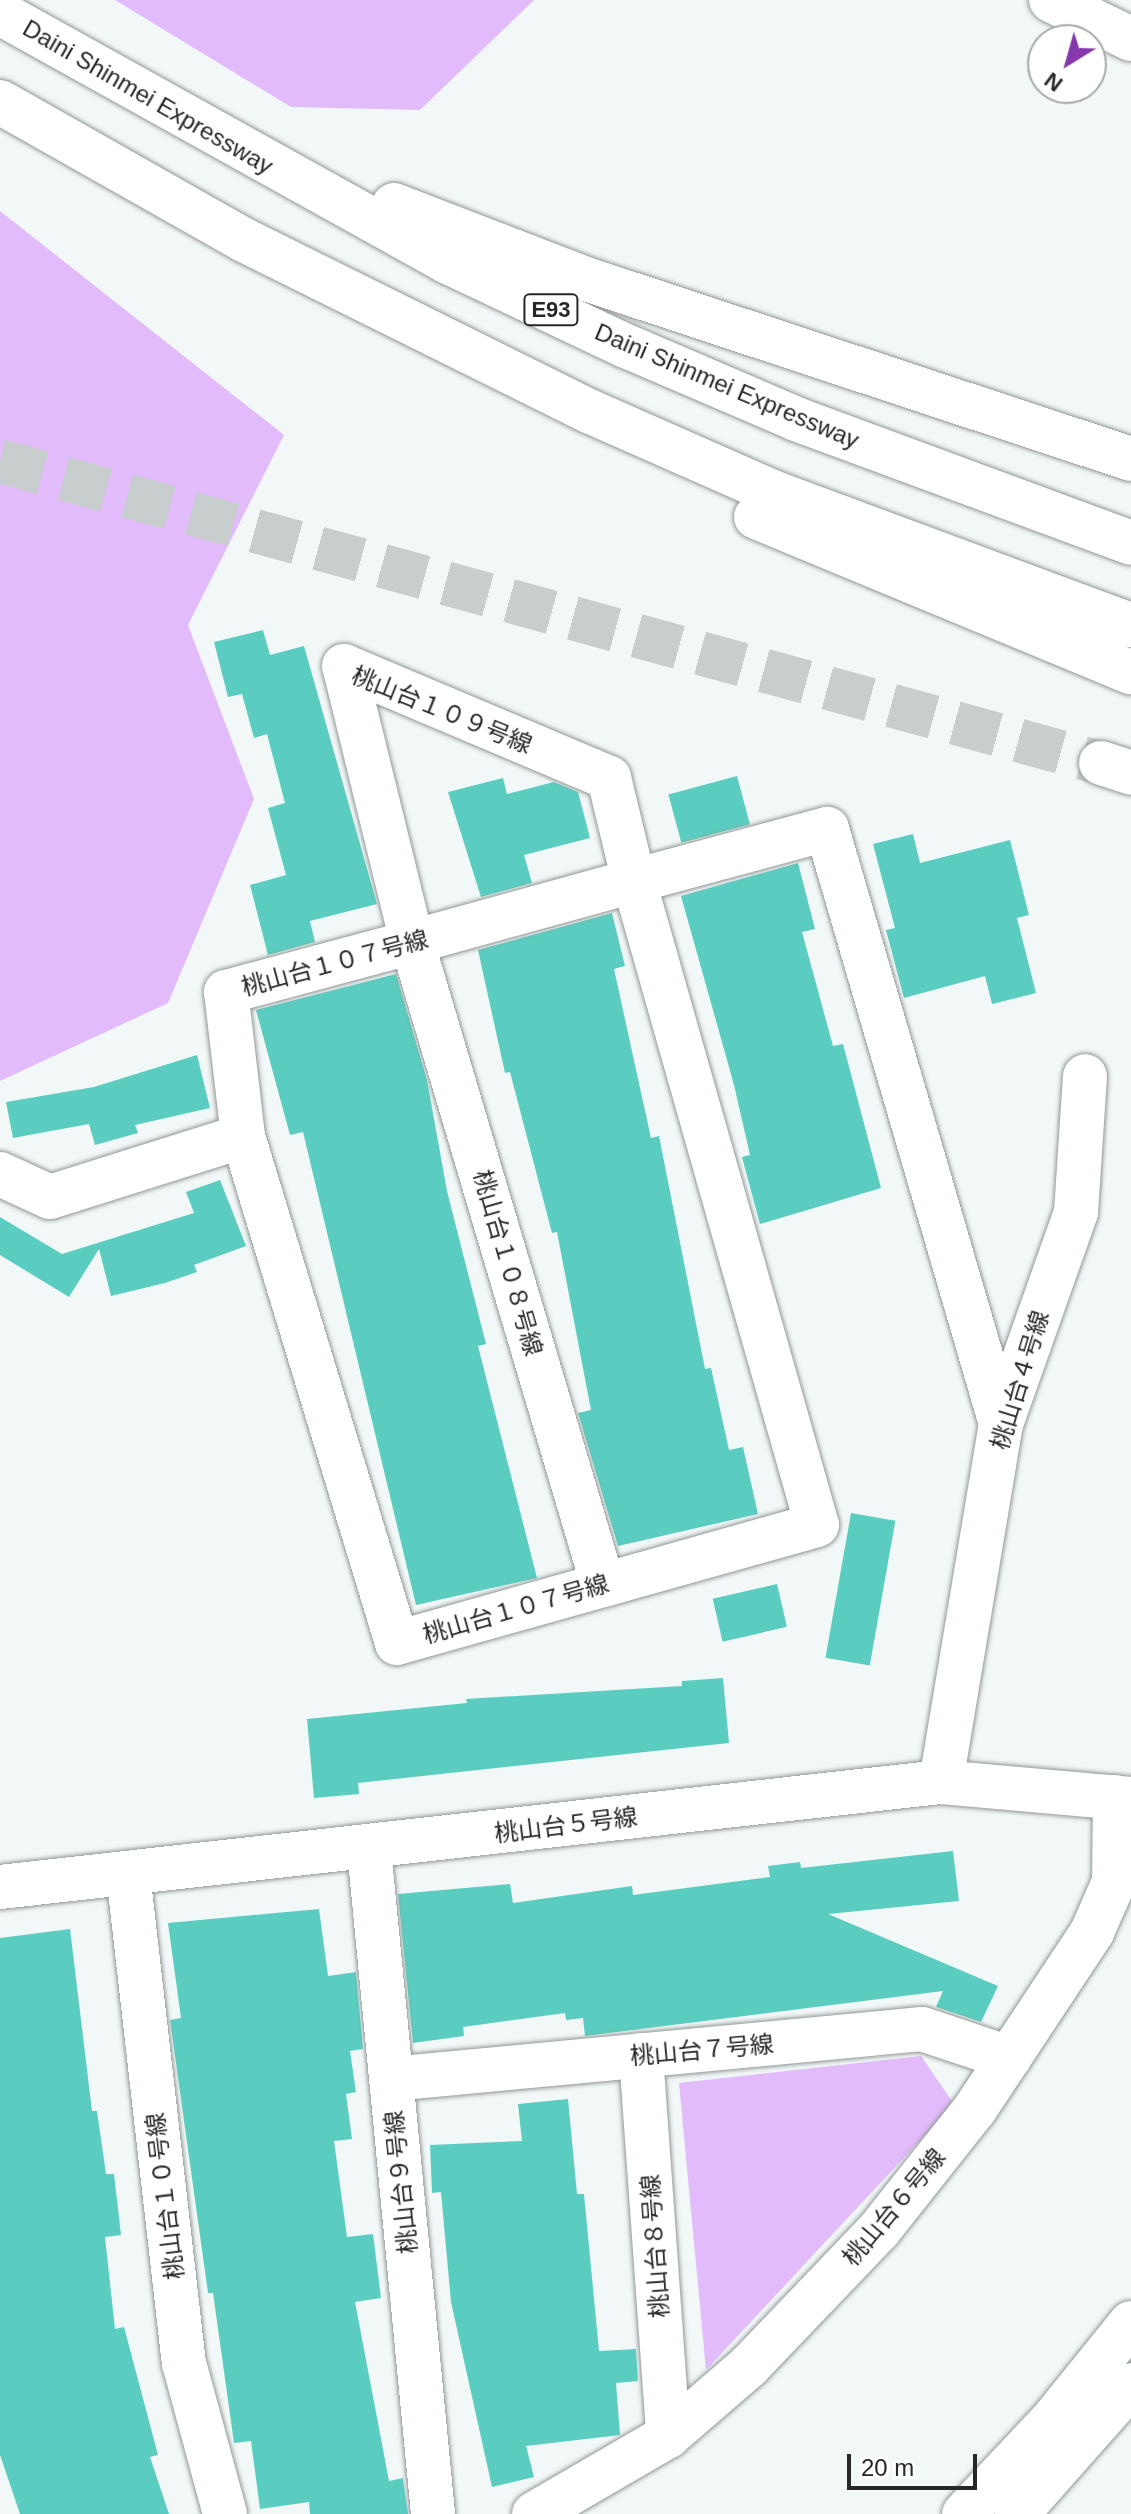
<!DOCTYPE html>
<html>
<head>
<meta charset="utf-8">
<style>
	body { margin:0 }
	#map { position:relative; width:1131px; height:2514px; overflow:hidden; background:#f1f8f7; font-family:Arial,"Noto Sans JP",sans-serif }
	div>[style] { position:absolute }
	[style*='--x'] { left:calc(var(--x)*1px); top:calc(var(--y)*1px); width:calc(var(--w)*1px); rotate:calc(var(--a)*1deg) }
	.green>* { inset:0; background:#e2bbfb }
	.building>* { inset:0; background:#5bcdc0; transform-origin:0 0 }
	.primary-tunnel>* { height:44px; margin-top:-22px; transform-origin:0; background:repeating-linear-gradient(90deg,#c8cece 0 44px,transparent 0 66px) }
	.roads { filter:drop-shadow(0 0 2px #919796) drop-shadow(0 0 2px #919796) }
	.minor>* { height:44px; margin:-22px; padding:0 22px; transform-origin:22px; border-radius:22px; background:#fff }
	.tertiary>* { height:44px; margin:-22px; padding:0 22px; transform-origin:22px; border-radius:22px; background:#fff }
	.primary>* { height:44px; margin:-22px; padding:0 22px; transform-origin:22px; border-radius:22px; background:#fff }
	.motorway>* { height:44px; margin:-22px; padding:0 22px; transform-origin:22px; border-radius:22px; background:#fff }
	span { translate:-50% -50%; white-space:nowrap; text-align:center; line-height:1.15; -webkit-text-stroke:6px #fff; paint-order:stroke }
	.shield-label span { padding:2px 6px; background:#fff; border:2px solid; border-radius:6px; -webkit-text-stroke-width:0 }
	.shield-label { font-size:22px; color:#262828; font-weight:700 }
	.street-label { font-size:24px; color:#262828 }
	.north { position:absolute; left:1027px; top:24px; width:80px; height:80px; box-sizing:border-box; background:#fff; border:2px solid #a8a9a9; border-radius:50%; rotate:217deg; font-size:22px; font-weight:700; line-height:32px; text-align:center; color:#262828 }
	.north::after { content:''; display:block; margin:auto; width:28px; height:36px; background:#8438aa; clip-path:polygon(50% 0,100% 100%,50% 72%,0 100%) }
	.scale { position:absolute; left:847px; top:2454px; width:130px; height:36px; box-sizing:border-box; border:4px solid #262828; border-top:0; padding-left:10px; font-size:24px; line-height:28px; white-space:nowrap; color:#262828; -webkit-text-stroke:6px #fff; paint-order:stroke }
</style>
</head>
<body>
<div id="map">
	<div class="green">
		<i style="clip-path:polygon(115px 0,534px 0,420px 110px,291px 107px)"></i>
		<i style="clip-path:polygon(0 211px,284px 435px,188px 625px,254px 799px,168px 1003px,0 1081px)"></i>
		<i style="clip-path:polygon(921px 2056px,954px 2104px,706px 2370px,679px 2083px)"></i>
	</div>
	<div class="building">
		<i style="clip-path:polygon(263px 630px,270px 655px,304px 646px,377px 904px,310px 921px,315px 942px,268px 955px,250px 885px,286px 875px,268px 808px,285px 803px,267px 734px,254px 738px,242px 694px,228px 697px,214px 642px)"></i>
		<i style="left:737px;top:776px;width:50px;height:71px;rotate:75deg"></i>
		<i style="clip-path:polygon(503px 778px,507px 794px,554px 782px,578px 792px,590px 838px,524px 855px,532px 883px,481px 897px,448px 792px)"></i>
		<i style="clip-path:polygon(913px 834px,920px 863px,1010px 840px,1029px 915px,1017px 918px,1036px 993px,992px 1004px,985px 976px,904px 998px,886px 930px,895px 928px,873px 844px)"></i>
		<i style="clip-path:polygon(798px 863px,815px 929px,802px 932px,833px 1046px,843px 1044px,881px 1188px,760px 1224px,742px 1157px,750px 1155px,734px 1085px,681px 896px)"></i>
		<i style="clip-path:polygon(612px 913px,625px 966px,614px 969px,651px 1138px,659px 1136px,705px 1369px,711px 1368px,729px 1450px,743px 1447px,758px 1514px,618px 1546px,578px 1413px,591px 1410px,557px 1232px,552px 1233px,510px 1072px,505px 1073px,478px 950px)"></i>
		<i style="clip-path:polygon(396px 974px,427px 1080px,447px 1191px,486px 1344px,478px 1346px,537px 1578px,416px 1605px,303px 1132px,290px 1135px,256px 1010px)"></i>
		<i style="clip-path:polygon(197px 1055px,210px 1108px,135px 1125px,138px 1133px,95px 1145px,89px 1124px,13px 1138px,6px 1102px,94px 1087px)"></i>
		<i style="clip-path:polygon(220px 1180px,246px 1246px,194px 1265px,197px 1272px,165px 1283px,111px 1296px,99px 1249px,69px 1297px,0 1255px,0 1217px,62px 1254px,194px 1213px,186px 1192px)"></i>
		<i style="left:851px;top:1513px;width:45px;height:147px;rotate:10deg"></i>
		<i style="left:777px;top:1584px;width:44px;height:66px;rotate:77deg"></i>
		<i style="clip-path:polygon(723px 1678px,729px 1743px,358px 1783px,359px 1794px,314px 1798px,307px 1719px,467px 1703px,466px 1699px,682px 1686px,682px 1681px)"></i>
		<i style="clip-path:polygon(953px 1851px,959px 1901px,828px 1914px,998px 1986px,981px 2022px,936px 2007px,943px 1991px,585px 2036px,583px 2018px,566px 2020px,565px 2013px,463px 2027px,464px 2036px,413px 2043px,398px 1894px,510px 1884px,513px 1903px,632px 1886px,633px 1895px,770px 1877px,768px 1866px,800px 1862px,801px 1868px)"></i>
		<i style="clip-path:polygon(319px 1909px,328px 1976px,356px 1972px,363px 2049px,350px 2051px,356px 2092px,346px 2094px,352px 2139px,334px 2141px,347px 2237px,373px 2234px,381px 2298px,355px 2302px,389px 2481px,403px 2478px,408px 2514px,310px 2514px,309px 2502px,260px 2509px,251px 2441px,234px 2443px,213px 2293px,208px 2293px,170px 2020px,181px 2018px,168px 1923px)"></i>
		<i style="clip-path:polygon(70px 1929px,92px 2111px,97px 2111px,106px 2174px,114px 2174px,121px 2235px,105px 2237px,115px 2329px,124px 2327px,158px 2455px,150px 2457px,169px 2514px,20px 2514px,0 2455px,0 1938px)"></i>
		<i style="clip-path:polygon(568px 2099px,577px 2194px,584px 2194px,599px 2351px,636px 2349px,638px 2381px,616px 2383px,620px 2435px,526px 2446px,534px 2477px,492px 2487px,451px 2302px,441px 2192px,432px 2193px,430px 2145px,522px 2141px,518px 2104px)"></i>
	</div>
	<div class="primary-tunnel">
		<i style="--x:0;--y:461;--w:1142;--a:15.34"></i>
	</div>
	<div class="roads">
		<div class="minor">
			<i style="--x:1051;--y:0;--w:89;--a:26"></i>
			<i style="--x:0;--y:1174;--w:55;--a:24.7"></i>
			<i style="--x:50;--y:1197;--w:202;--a:-17.5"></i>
			<i style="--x:603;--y:1585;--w:671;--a:-106.54"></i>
			<i style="--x:412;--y:942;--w:284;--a:-103.8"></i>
			<i style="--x:344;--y:666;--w:288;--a:22.9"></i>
			<i style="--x:609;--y:778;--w:106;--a:76.4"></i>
			<i style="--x:634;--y:881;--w:669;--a:74.14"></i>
			<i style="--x:817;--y:1525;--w:222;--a:164.3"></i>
			<i style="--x:603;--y:1585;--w:214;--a:164.3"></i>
			<i style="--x:397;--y:1643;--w:530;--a:-106.9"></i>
			<i style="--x:243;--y:1136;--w:145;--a:-96.7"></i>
			<i style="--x:226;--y:992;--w:193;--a:-15"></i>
			<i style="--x:412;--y:942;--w:230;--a:-15.4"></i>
			<i style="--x:634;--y:881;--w:200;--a:-15.1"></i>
			<i style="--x:827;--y:829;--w:620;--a:73.7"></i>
			<i style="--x:941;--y:1782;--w:363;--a:-80.5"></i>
			<i style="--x:1001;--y:1424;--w:225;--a:-70.5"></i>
			<i style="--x:1076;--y:1212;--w:136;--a:-86.2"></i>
			<i style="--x:369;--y:1849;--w:668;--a:84.5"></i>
			<i style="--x:128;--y:1873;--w:493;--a:83.5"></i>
			<i style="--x:184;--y:2363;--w:156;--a:74.8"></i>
			<i style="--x:0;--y:1887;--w:947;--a:-6.37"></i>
			<i style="--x:941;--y:1782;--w:191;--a:5.1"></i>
			<i style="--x:641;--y:2055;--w:382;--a:85.9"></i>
			<i style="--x:391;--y:2079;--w:533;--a:-5.38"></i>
			<i style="--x:922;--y:2029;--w:92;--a:18.4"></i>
			<i style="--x:534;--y:2514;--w:155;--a:-30.2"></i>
			<i style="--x:668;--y:2436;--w:107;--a:-40.8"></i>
			<i style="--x:749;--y:2366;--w:188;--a:-46.3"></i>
			<i style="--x:879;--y:2230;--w:154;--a:-51.6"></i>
			<i style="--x:975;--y:2109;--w:212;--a:-56.5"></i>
			<i style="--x:1092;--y:1932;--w:55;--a:-66.3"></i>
			<i style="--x:1114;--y:1882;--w:85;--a:-89.3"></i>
		</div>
		<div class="tertiary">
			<i style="--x:964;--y:2514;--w:132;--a:-46.8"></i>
			<i style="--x:1054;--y:2418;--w:122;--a:-51"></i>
			<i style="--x:1017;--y:2514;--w:172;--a:-48.5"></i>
		</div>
		<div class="primary">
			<i style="--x:1101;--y:763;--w:32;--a:18"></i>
		</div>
		<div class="motorway">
			<i style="--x:0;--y:13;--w:513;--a:29.07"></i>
			<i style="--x:448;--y:262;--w:197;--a:25.3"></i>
			<i style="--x:626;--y:346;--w:185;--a:23.2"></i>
			<i style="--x:796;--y:419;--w:357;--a:20.3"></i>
			<i style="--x:0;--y:102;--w:280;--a:29.5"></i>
			<i style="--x:244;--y:240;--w:387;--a:26.4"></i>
			<i style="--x:591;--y:412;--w:196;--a:23.8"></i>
			<i style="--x:770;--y:491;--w:385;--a:20.4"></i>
			<i style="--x:394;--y:205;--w:203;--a:21.1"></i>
			<i style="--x:583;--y:278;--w:577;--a:18.28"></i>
			<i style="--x:756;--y:517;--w:406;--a:22.5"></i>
		</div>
	</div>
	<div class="shield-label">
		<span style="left:551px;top:310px">E93</span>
	</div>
	<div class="street-label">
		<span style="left:148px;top:97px;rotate:30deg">Daini Shinmei Expressway</span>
		<span style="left:727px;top:386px;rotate:23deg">Daini Shinmei Expressway</span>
		<span style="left:442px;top:710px;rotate:22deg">桃山台１０９号線</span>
		<span style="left:335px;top:963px;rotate:-15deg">桃山台１０７号線</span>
		<span style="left:508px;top:1263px;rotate:74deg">桃山台１０８号線</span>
		<span style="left:1020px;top:1380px;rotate:-73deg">桃山台４号線</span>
		<span style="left:516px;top:1609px;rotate:-16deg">桃山台１０７号線</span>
		<span style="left:566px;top:1825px;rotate:-7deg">桃山台５号線</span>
		<span style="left:702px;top:2050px;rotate:-5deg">桃山台７号線</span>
		<span style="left:401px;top:2182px;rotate:-96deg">桃山台９号線</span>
		<span style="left:165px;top:2196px;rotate:-97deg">桃山台１０号線</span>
		<span style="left:894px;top:2207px;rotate:-50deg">桃山台６号線</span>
		<span style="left:655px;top:2246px;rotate:-94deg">桃山台８号線</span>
	</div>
	<div class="north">N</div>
	<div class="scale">20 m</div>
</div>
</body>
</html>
